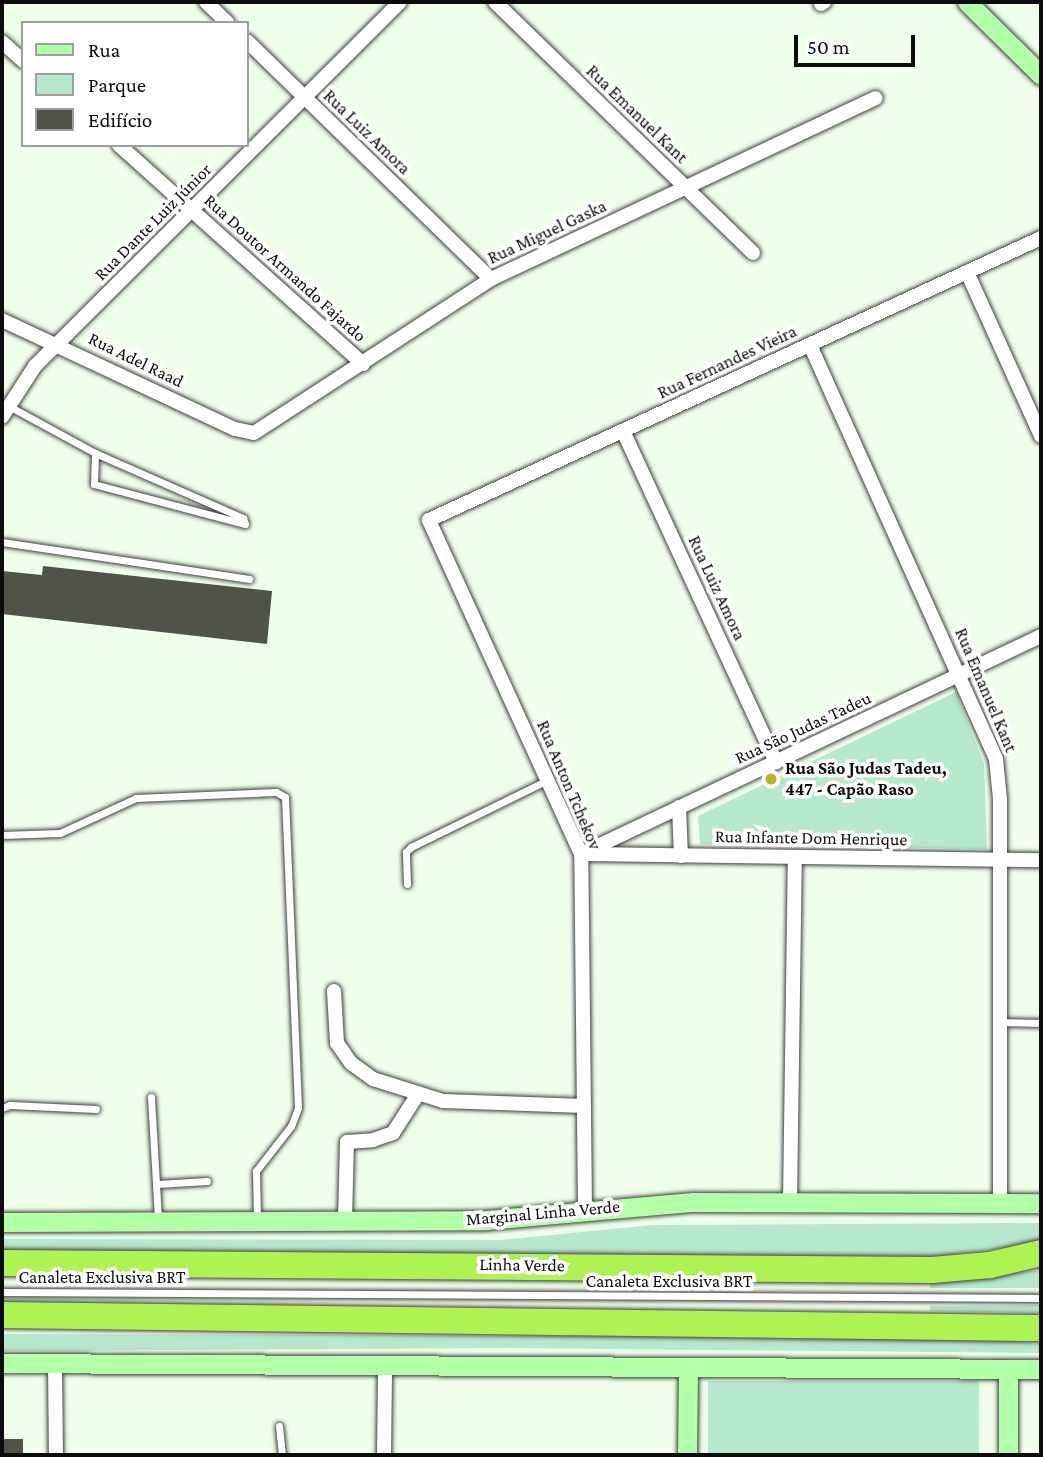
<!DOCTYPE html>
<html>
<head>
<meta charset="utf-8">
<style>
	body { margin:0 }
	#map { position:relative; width:1043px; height:1457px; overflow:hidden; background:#efffea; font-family:"Crimson Pro",serif }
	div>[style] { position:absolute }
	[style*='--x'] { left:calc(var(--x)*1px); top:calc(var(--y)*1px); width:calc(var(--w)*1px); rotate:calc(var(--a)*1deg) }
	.green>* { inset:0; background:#b5e8cd; transform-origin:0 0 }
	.building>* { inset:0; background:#505448; transform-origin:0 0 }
	.roads { filter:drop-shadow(0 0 2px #3f3f3f) drop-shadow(0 0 2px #3f3f3f) }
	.lane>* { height:7px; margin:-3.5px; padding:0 3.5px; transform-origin:3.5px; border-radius:3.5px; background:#fff }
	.street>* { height:14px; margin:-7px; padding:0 7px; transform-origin:7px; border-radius:7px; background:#fff }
	.secondary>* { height:19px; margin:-9.5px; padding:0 9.5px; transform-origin:9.5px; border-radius:9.5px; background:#b1ffa6 }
	.highway>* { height:26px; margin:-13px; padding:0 13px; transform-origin:13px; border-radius:13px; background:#adf453 }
	.dots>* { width:19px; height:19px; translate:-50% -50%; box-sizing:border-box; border:4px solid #fff; border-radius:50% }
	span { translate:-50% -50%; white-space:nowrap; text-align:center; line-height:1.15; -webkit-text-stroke:7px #fff; paint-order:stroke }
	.street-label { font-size:18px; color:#0c0c0c }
	.poi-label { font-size:18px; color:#0c0c0c; font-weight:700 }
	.left { translate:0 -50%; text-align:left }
	.frame { position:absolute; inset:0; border:4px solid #0c0c0c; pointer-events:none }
	.legend { position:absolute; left:21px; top:21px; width:228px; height:126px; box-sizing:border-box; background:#fff; border:2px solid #9e9e9e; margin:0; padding:9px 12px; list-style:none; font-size:21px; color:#0c0c0c }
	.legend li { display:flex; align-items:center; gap:14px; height:35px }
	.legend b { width:35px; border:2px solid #9e9e9e }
	.scale { position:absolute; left:794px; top:35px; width:121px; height:32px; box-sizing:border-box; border:4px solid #0c0c0c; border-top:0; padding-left:9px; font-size:21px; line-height:24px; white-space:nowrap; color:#0c0c0c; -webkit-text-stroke:5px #fff; paint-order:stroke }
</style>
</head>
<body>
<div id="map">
	<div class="green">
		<i style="clip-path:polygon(956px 692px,984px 764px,987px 849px,700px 844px,698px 816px)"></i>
		<i style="clip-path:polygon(1041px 1223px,1041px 1243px,933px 1257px,2px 1253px,2px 1239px,501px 1240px,653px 1225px)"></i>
		<i style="clip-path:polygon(1041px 1270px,1041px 1288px,930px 1288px,930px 1283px)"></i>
		<i style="clip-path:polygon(1041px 1305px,1041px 1313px,930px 1311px,930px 1306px)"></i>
		<i style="clip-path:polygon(2px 1334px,914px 1337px,1017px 1341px,1041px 1344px,1041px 1353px,510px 1348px,2px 1351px)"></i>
		<i style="left:708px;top:1381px;width:271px;height:74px"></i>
	</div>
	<div class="building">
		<i style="clip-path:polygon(43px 566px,272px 591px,267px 644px,2px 614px,2px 571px,42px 575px)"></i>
		<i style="left:2px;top:1439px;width:21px;height:16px"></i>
	</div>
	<div class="roads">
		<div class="lane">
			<i style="--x:7;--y:405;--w:100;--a:28.6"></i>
			<i style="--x:95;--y:453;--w:162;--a:23.7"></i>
			<i style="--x:243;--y:518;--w:6;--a:72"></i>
			<i style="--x:245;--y:524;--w:156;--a:-165.2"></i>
			<i style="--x:94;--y:484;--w:31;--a:-88"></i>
			<i style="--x:2;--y:542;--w:250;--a:8.5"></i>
			<i style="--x:2;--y:835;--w:58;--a:-2"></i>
			<i style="--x:60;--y:833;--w:84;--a:-24.7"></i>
			<i style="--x:136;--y:798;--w:140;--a:-2.5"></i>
			<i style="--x:276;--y:792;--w:10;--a:29"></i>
			<i style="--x:285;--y:797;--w:311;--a:87.6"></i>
			<i style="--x:298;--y:1108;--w:19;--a:111"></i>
			<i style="--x:291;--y:1126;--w:57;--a:127.9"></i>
			<i style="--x:256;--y:1171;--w:48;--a:88.8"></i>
			<i style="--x:407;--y:884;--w:32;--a:-92"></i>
			<i style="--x:406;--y:852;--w:7;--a:-45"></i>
			<i style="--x:411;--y:847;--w:153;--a:-26.1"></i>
			<i style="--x:1000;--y:1022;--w:41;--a:1.4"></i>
			<i style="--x:151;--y:1097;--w:121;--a:86.7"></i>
			<i style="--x:2;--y:1108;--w:9;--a:-21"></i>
			<i style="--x:10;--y:1105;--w:86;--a:2.7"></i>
			<i style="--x:157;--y:1184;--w:50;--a:-3.4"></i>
			<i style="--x:2;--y:1292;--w:1039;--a:0.33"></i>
			<i style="--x:279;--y:1426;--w:29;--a:84"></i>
		</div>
		<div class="street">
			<i style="--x:206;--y:2;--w:30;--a:44"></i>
			<i style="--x:495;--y:2;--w:360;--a:44.2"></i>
			<i style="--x:821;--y:4;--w:4;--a:-34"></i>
			<i style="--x:247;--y:41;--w:341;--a:44.3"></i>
			<i style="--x:2;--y:42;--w:28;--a:42"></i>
			<i style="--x:119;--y:145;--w:328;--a:41.9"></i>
			<i style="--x:967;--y:272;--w:180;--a:65.7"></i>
			<i style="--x:2;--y:320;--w:257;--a:25.1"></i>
			<i style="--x:235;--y:429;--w:19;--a:12"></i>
			<i style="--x:254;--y:433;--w:283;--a:-33"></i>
			<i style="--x:491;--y:279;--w:425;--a:-25.2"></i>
			<i style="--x:810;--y:345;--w:454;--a:65.8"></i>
			<i style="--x:996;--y:759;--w:40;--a:84.3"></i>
			<i style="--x:1000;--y:799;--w:404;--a:90"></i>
			<i style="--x:2;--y:417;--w:61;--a:-57.1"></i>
			<i style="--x:35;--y:366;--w:515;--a:-44.92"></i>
			<i style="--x:623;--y:431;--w:365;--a:65.2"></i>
			<i style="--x:679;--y:807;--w:49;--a:87.7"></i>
			<i style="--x:581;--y:854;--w:509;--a:-25.36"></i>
			<i style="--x:586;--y:854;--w:455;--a:0.8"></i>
			<i style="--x:334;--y:991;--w:52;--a:86.7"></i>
			<i style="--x:337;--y:1043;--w:24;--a:55"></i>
			<i style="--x:351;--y:1063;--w:27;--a:36"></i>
			<i style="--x:373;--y:1079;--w:73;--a:17.4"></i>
			<i style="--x:443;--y:1101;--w:141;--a:2"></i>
			<i style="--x:790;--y:1203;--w:346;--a:-89.2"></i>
			<i style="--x:585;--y:1210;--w:356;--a:-90.6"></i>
			<i style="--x:581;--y:854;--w:367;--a:-114.5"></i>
			<i style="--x:429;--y:520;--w:674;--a:-24.74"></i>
			<i style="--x:345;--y:1219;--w:77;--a:-88.5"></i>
			<i style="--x:347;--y:1142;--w:26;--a:-4"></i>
			<i style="--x:373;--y:1140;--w:21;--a:-19"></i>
			<i style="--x:393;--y:1133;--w:46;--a:-57.3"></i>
			<i style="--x:55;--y:1364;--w:91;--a:89.4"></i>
			<i style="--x:384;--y:1455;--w:88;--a:-89.3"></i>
		</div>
		<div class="secondary">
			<i style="--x:967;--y:2;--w:104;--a:44.6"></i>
			<i style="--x:2;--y:1222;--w:484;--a:-0.2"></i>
			<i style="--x:486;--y:1220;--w:208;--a:-5"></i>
			<i style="--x:693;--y:1202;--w:348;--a:0.2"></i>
			<i style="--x:2;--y:1363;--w:1039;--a:0.33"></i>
			<i style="--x:687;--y:1455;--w:87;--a:-89.3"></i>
			<i style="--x:1008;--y:1455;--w:86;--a:-90"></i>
		</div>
		<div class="highway">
			<i style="--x:2;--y:1263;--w:930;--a:0.43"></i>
			<i style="--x:932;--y:1270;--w:58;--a:-4.9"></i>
			<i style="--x:990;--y:1265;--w:52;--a:-13.2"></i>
			<i style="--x:2;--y:1315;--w:1039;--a:0.72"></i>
		</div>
	</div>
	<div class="dots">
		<i style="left:771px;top:779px;background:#bbb225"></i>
	</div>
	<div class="street-label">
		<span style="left:637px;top:114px;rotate:44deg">Rua Emanuel Kant</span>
		<span style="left:367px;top:132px;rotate:44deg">Rua Luiz Amora</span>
		<span style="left:153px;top:222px;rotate:-45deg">Rua Dante Luiz Júnior</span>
		<span style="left:547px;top:232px;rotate:-25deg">Rua Miguel Gaska</span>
		<span style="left:285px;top:268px;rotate:42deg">Rua Doutor Armando Fajardo</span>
		<span style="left:136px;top:360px;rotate:26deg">Rua Adel Raad</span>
		<span style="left:727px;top:362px;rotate:-25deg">Rua Fernandes Vieira</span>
		<span style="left:717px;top:588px;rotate:65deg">Rua Luiz Amora</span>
		<span style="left:986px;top:690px;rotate:67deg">Rua Emanuel Kant</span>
		<span style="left:803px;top:728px;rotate:-25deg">Rua São Judas Tadeu</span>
		<span style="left:569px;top:785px;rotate:67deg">Rua Anton Tchekov</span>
		<span style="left:811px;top:838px;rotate:1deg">Rua Infante Dom Henrique</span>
		<span style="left:543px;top:1213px;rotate:-5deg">Marginal Linha Verde</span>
		<span style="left:522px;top:1265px;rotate:1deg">Linha Verde</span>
		<span style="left:102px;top:1277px">Canaleta Exclusiva BRT</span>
		<span style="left:669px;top:1281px">Canaleta Exclusiva BRT</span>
	</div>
	<div class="poi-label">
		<span class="left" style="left:785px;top:779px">Rua São Judas Tadeu,<br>447 - Capão Raso</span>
	</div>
	<div class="frame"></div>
	<ul class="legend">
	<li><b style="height:9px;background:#b1ffa6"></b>Rua</li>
	<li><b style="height:19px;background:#b5e8cd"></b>Parque</li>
	<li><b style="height:19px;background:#505448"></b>Edifício</li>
	</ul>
	<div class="scale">50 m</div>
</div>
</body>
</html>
